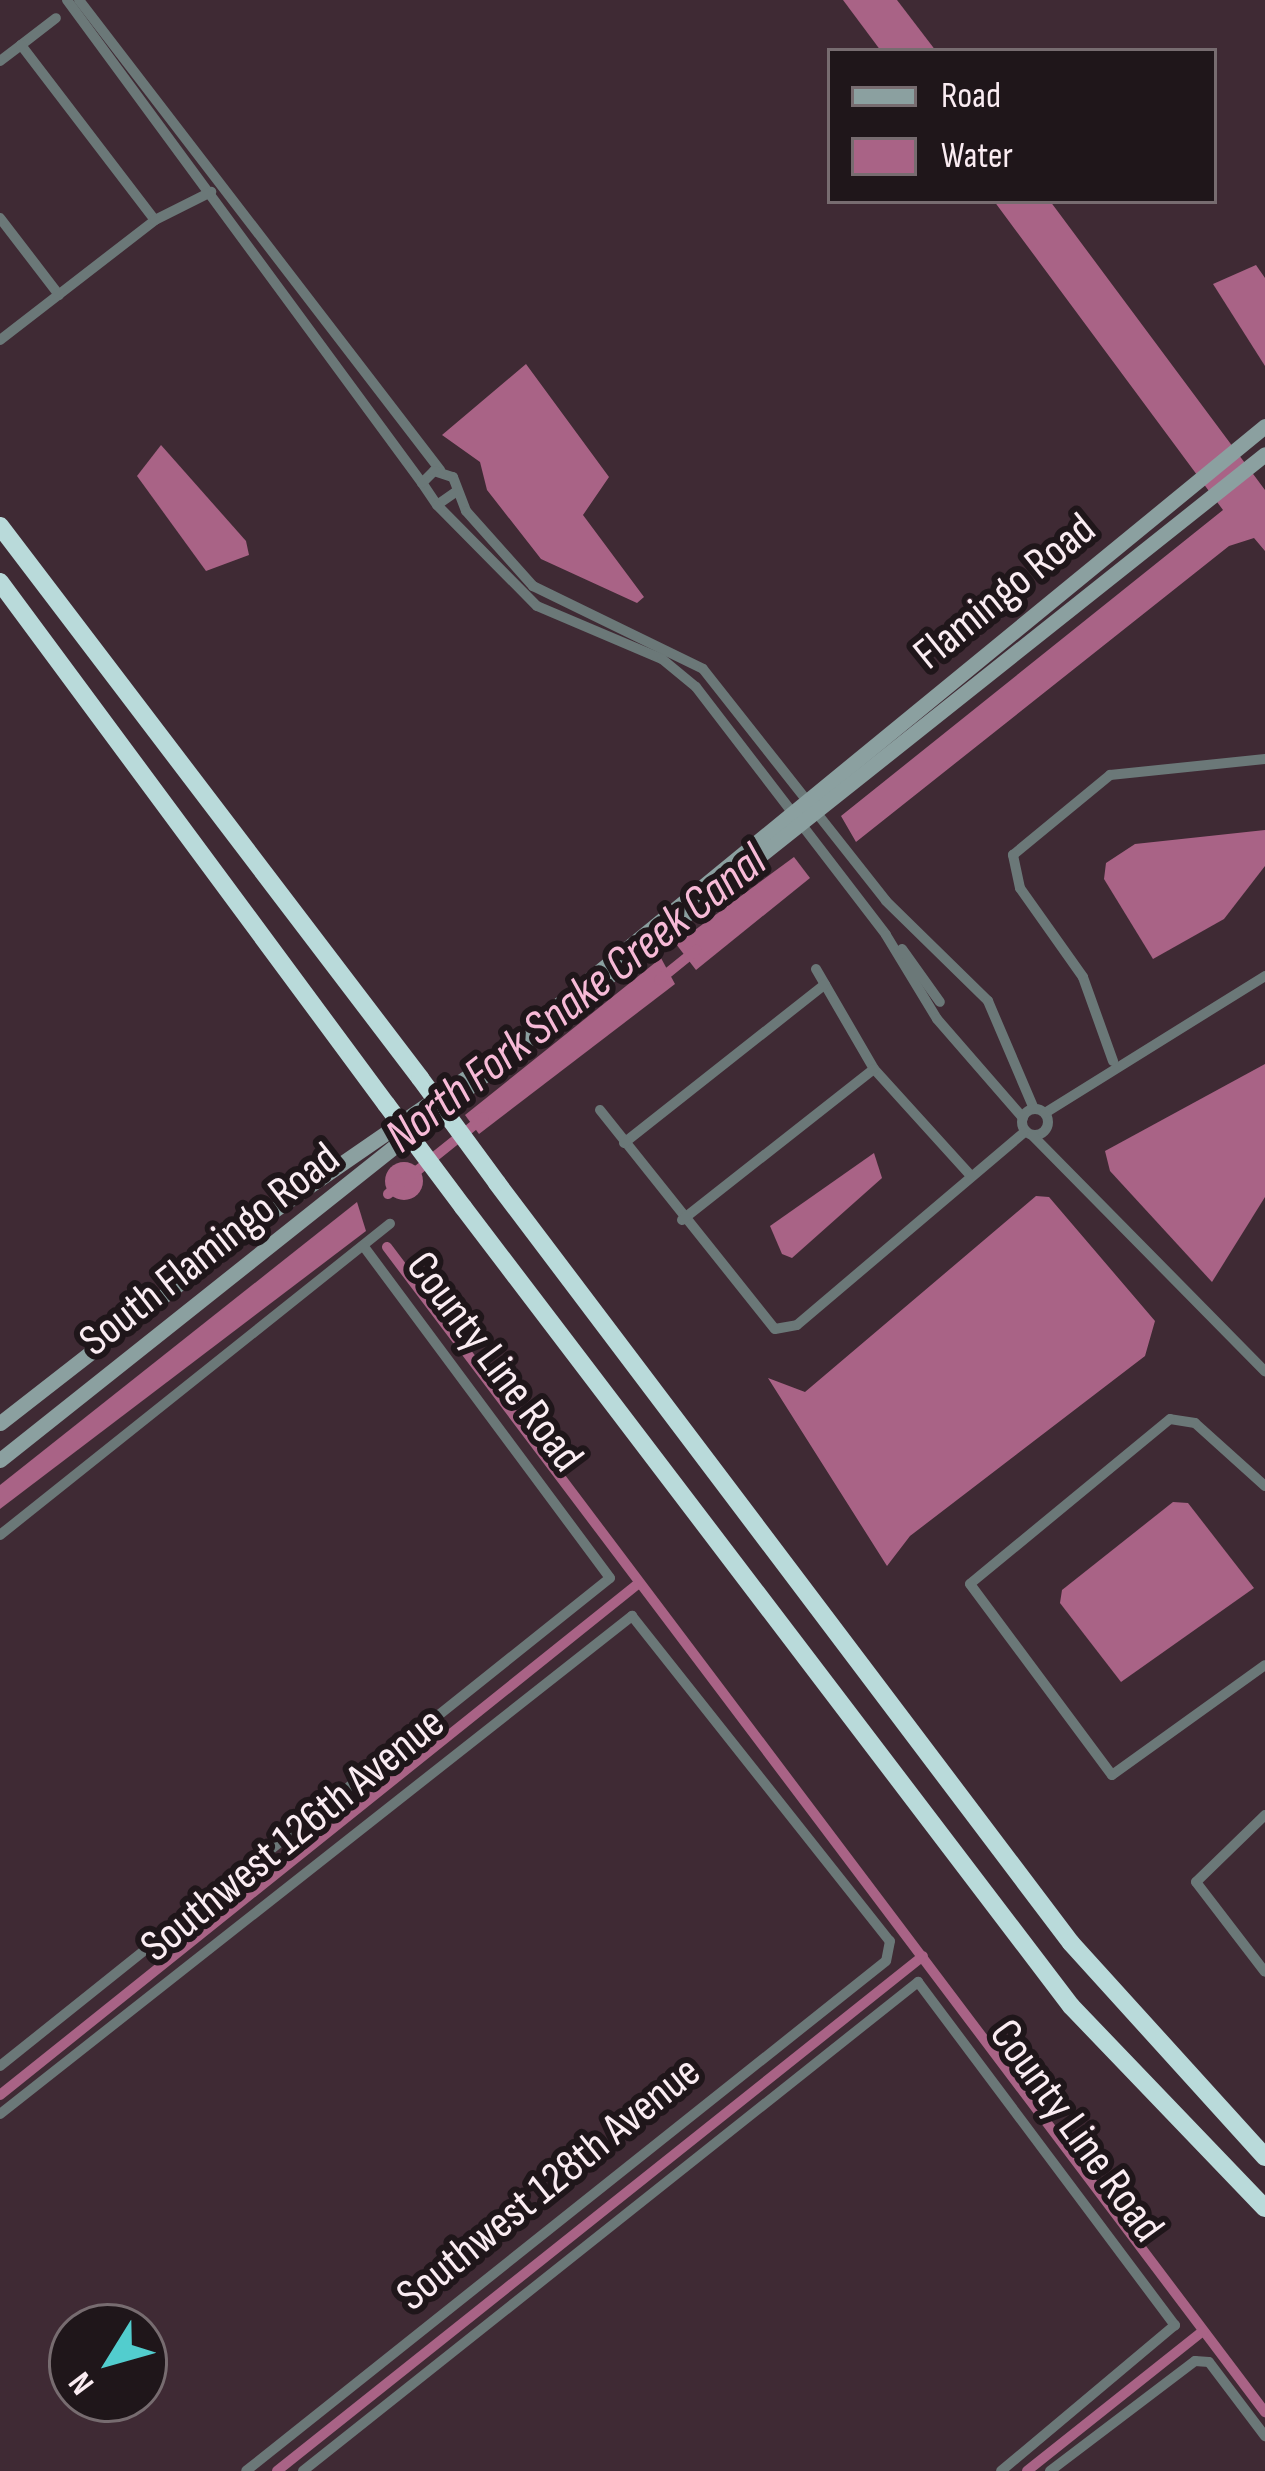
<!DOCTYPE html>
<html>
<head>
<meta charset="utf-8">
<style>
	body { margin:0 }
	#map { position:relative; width:1265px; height:2471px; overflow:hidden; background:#3f2a34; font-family:"Sofia Sans Condensed",sans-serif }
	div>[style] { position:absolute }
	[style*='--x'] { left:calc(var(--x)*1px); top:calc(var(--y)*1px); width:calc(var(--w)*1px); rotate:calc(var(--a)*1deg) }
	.water>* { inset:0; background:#a96386 }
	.round { border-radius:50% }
	.canal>* { height:10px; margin:-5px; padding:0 5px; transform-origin:5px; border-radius:5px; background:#a96386 }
	.minor>* { height:10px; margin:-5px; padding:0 5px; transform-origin:5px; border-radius:5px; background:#6b7878 }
	.minor>.ring { margin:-5px; padding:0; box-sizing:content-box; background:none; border:10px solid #6b7878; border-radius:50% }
	.secondary>* { height:15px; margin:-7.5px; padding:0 7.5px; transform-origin:7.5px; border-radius:7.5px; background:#8ba0a0 }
	.motorway>* { height:18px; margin:-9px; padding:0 9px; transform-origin:9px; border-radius:9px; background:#b9dada }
	.motorway-bridge>* { height:18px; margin:-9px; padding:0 9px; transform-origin:9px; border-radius:9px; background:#b9dada }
	span { translate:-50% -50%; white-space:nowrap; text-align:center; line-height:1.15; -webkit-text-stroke:12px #1f161a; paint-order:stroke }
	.street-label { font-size:45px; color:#faecf2 }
	.water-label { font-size:48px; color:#f7bad7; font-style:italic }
	.legend { position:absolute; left:827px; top:48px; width:390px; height:156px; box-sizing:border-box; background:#1f161a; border:3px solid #776c70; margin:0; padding:15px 21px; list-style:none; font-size:36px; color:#faecf2 }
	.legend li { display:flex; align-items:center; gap:24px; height:60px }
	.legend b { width:60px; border:3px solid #776c70 }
	.north { position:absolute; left:48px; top:2303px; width:120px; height:120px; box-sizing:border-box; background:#1f161a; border:3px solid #776c70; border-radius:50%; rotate:233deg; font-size:33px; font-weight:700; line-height:48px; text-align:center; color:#faecf2 }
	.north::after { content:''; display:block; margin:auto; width:42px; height:54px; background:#52cdce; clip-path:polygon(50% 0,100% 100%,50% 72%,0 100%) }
</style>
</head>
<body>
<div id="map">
	<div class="water">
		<i style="clip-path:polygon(843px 0,897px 0,936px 51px,881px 51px)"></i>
		<i style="clip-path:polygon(994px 201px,1050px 201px,1265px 490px,1265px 551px,1254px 538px,1229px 546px,856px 842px,841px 816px,1223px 510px)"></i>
		<i style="clip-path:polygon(1256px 265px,1265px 278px,1265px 366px,1213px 284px)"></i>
		<i style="clip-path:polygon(526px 364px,609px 477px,583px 515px,644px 597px,637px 603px,541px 559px,487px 490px,480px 462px,442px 435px)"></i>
		<i style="clip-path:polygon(161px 445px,246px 541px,249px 555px,206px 571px,137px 476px)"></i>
		<i style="clip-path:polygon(1265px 830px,1265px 866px,1224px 919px,1153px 959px,1104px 879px,1106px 863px,1135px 844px)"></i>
		<i style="clip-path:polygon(794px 857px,810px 878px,696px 970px,676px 944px)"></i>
		<i style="clip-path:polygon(661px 958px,675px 984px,479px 1134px,465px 1115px)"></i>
		<i style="clip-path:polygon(1265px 1064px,1265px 1197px,1212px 1282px,1110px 1171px,1105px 1151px)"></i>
		<i style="clip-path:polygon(874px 1153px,882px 1178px,792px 1258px,782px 1254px,770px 1226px)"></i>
		<i class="round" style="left:385px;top:1162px;width:38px;height:38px"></i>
		<i style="clip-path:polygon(1036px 1196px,1049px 1197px,1155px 1321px,1145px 1356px,910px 1536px,887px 1566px,768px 1378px,805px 1392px)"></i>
		<i style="clip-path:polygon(357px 1202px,366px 1231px,0 1509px,0 1485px)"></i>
		<i style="clip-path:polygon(1173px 1502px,1188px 1503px,1254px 1588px,1121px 1682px,1060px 1603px,1062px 1590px)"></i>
	</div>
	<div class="canal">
		<i style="--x:659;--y:980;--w:48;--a:-39"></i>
		<i style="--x:388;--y:1194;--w:123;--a:-38.7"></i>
		<i style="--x:387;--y:1247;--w:1459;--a:53"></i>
		<i style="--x:0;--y:2095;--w:819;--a:-38.7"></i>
		<i style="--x:277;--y:2471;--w:826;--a:-38.56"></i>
		<i style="--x:1027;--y:2471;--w:225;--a:-38.5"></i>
	</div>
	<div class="minor">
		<i style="--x:67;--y:0;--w:599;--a:53.68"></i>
		<i style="--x:79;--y:0;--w:593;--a:52.47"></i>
		<i style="--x:21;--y:45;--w:44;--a:-37.6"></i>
		<i style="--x:0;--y:61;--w:26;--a:-37"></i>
		<i style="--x:21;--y:45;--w:220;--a:52.6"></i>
		<i style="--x:0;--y:218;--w:97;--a:52.5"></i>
		<i style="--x:0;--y:340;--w:196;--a:-37.7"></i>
		<i style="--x:155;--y:220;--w:63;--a:-26.6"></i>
		<i style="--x:457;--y:491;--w:24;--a:145"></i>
		<i style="--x:437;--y:505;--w:27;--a:-124"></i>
		<i style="--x:422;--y:483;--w:17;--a:-45"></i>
		<i style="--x:434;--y:471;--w:20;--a:18"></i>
		<i style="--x:453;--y:477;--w:36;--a:69"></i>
		<i style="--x:466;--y:511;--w:101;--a:48.2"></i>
		<i style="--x:533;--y:586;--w:189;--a:26"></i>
		<i style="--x:703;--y:669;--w:295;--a:51.7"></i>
		<i style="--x:886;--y:901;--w:143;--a:44.4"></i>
		<i style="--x:988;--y:1001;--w:117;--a:66.9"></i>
		<i style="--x:437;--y:505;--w:142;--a:45.3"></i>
		<i style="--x:537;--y:606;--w:136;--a:23"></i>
		<i style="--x:662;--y:659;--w:44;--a:39.5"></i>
		<i style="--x:696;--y:687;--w:312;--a:52.5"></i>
		<i style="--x:886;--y:935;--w:98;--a:58.7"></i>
		<i style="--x:937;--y:1019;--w:131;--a:49"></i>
		<i style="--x:902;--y:949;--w:65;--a:54.4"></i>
		<i style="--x:816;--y:969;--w:116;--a:59.9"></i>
		<i style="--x:874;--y:1069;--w:143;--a:47.8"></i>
		<i style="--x:1113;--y:1061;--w:89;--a:-109.7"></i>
		<i style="--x:1083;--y:977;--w:109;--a:-125.3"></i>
		<i style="--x:1020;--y:888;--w:34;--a:-102"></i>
		<i style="--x:1013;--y:855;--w:126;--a:-39.5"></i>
		<i style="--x:1110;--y:775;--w:156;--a:-5.9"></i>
		<i class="ring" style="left:1022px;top:1109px;width:16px;height:16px"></i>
		<i style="--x:600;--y:1110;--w:280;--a:51.4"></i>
		<i style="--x:775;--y:1329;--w:22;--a:-10"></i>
		<i style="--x:797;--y:1325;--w:300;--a:-40.3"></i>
		<i style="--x:1045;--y:1113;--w:259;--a:-31.9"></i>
		<i style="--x:1032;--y:1135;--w:332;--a:45.4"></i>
		<i style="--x:624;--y:1143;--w:256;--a:-38.3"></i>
		<i style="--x:682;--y:1220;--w:244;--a:-38.2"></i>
		<i style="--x:1265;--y:1486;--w:94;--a:-138"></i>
		<i style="--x:1195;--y:1423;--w:25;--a:-171"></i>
		<i style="--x:1170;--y:1419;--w:259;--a:140.5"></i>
		<i style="--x:970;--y:1584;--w:238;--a:53.4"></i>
		<i style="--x:1112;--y:1775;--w:188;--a:-35.7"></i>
		<i style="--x:0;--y:1535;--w:499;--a:-38.6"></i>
		<i style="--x:1265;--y:1815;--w:96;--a:135.8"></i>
		<i style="--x:1196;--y:1882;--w:113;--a:52.5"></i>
		<i style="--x:0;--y:2066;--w:781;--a:-38.66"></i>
		<i style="--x:610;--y:1578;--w:412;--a:-126.6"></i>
		<i style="--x:0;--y:2114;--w:805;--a:-38.24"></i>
		<i style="--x:632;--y:1616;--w:415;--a:51.6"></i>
		<i style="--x:890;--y:1941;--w:20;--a:101"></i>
		<i style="--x:886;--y:1961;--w:818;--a:141.45"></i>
		<i style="--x:303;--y:2471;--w:786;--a:-38.49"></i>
		<i style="--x:918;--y:1982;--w:429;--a:53.2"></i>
		<i style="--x:1175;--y:2325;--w:227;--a:140"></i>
		<i style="--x:1050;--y:2471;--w:182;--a:-37.2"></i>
		<i style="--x:1195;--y:2361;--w:14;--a:4"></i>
		<i style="--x:1209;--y:2362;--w:93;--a:52.9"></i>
	</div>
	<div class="secondary">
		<i style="--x:0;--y:1423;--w:338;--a:-37.9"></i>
		<i style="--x:267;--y:1215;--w:266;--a:-34.6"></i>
		<i style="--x:486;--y:1064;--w:1007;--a:-39.32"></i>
		<i style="--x:0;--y:1460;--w:1616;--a:-38.49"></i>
	</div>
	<div class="motorway">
		<i style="--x:0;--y:526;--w:694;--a:52.73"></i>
		<i style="--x:0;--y:582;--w:649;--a:53.52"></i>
		<i style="--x:497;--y:1183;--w:952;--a:52.94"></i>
		<i style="--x:1071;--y:1943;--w:289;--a:47.8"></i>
		<i style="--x:463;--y:1207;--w:1004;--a:52.73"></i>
		<i style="--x:1071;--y:2006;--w:280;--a:46.2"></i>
	</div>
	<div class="motorway-bridge">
		<i style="--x:420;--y:1078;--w:130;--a:53.7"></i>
		<i style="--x:386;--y:1104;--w:129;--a:53.2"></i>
	</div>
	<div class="street-label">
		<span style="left:1005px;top:592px;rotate:-39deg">Flamingo Road</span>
		<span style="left:210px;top:1250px;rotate:-38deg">South Flamingo Road</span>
		<span style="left:494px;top:1362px;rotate:53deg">County Line Road</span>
		<span style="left:293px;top:1835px;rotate:-39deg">Southwest 126th Avenue</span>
		<span style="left:1076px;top:2131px;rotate:54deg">County Line Road</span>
		<span style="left:549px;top:2184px;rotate:-39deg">Southwest 128th Avenue</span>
	</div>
	<div class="water-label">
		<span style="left:576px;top:999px;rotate:-38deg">North Fork Snake Creek Canal</span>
	</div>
	<ul class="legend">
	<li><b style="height:15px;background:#8ba0a0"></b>Road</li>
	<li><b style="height:33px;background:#a96386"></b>Water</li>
	</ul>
	<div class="north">N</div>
</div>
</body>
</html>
